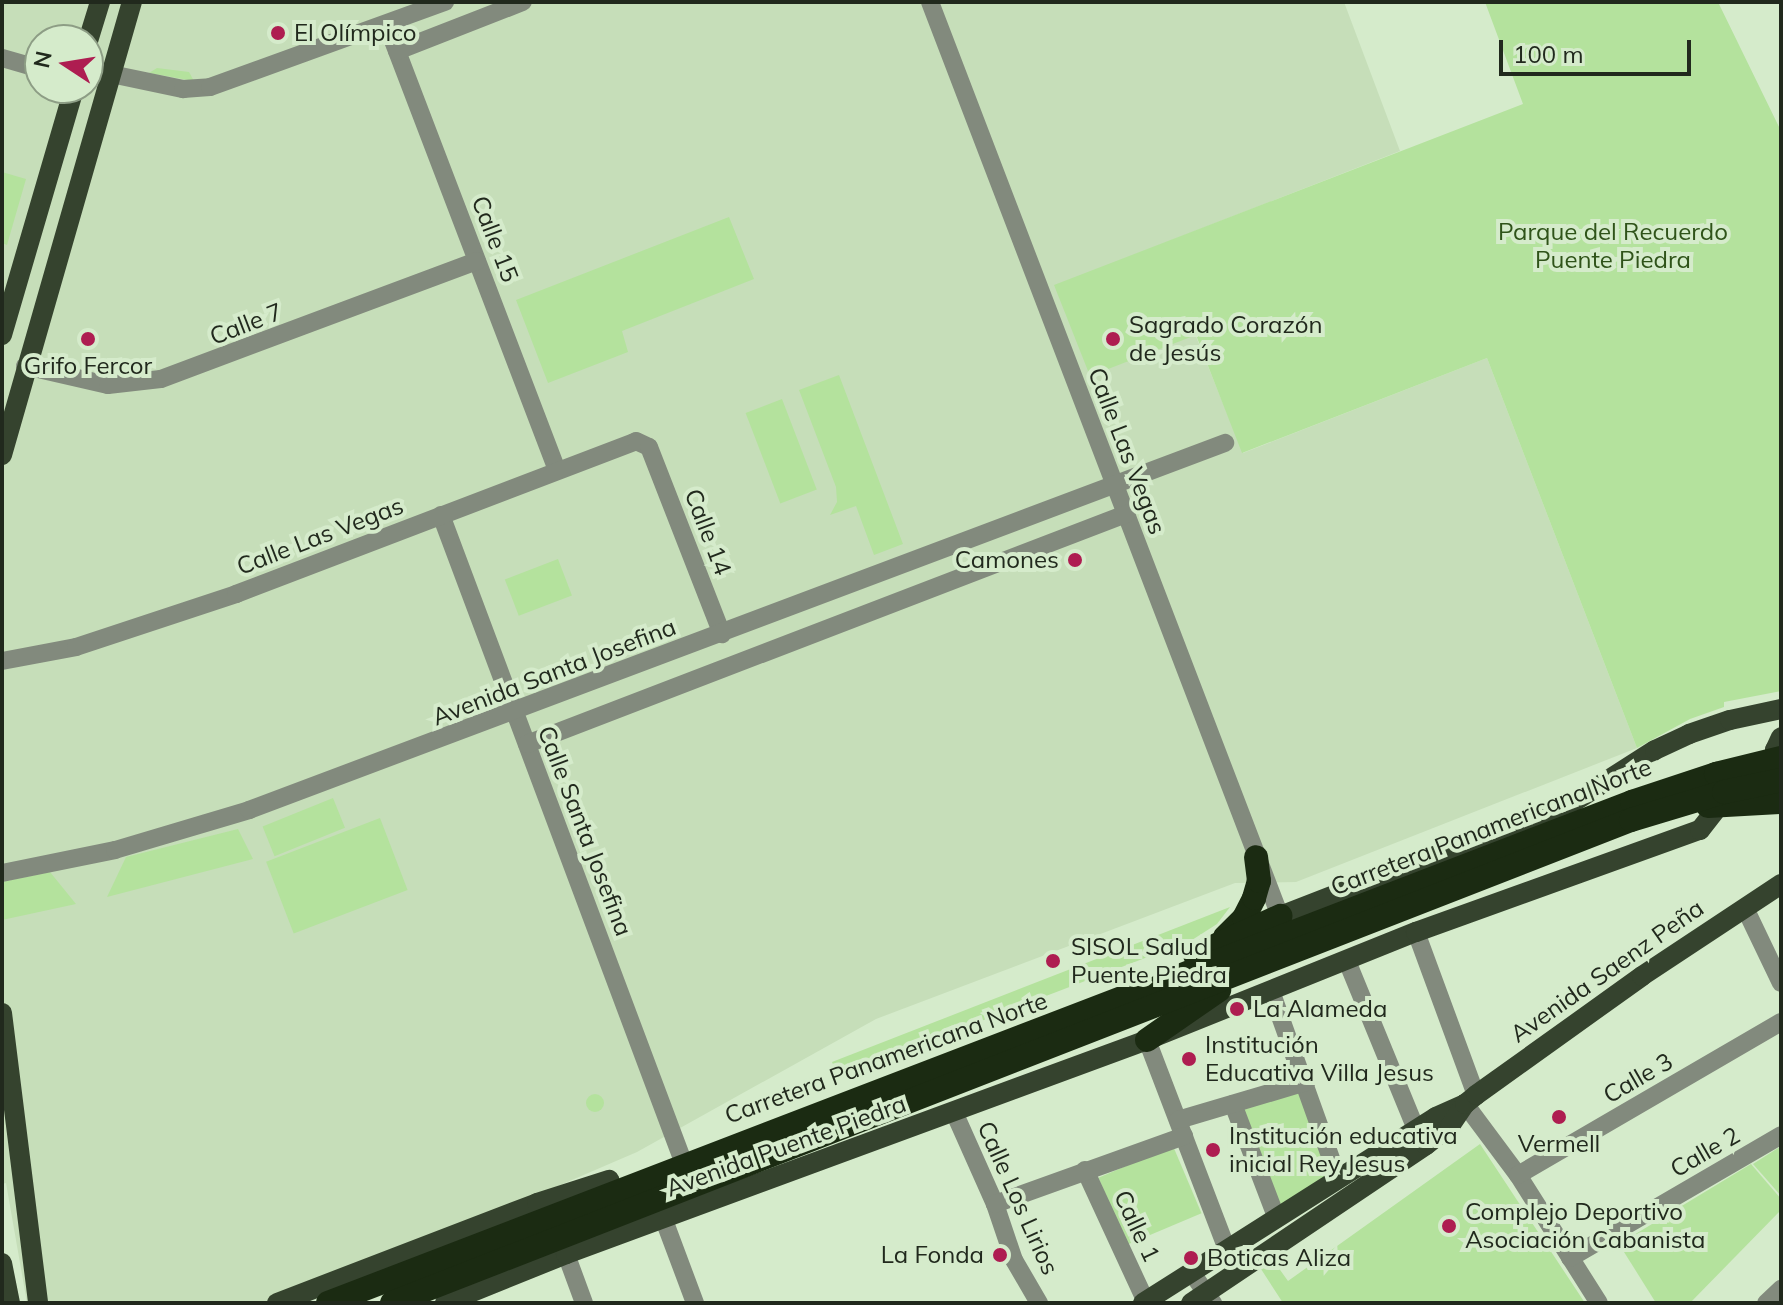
<!DOCTYPE html>
<html>
<head>
<meta charset="utf-8">
<style>
	body { margin:0 }
	#map { position:relative; width:1783px; height:1305px; overflow:hidden; background:#d5ebcb; font-family:Mulish,sans-serif }
	div>[style] { position:absolute }
	[style*='--x'] { left:calc(var(--x)*1px); top:calc(var(--y)*1px); width:calc(var(--w)*1px); rotate:calc(var(--a)*1deg) }
	.built>* { inset:0; background:#c6deb9 }
	.green>* { inset:0; background:#b4e29d; transform-origin:0 0 }
	.round { border-radius:50% }
	.minor>* { height:18px; margin:-9px; padding:0 9px; transform-origin:9px; border-radius:9px; background:#828a7d }
	.major>* { height:20px; margin:-10px; padding:0 10px; transform-origin:10px; border-radius:10px; background:#35432e }
	.highway>* { height:24px; margin:-12px; padding:0 12px; transform-origin:12px; border-radius:12px; background:#1b2b12 }
	.dots>* { width:22px; height:22px; translate:-50% -50%; box-sizing:border-box; border:4px solid #d5ebcb; border-radius:50% }
	span { translate:-50% -50%; white-space:nowrap; text-align:center; line-height:1.15; -webkit-text-stroke:8px #d5ebcb; paint-order:stroke }
	.poi-label { font-size:24px; color:#21291d }
	.left { translate:0 -50%; text-align:left }
	.right { translate:-100% -50%; text-align:right }
	.park-label { font-size:24px; color:#2f5319 }
	.street-label { font-size:24px; color:#21291d }
	.frame { position:absolute; inset:0; border:4px solid #21291d; pointer-events:none }
	.north { position:absolute; left:24px; top:24px; width:80px; height:80px; box-sizing:border-box; background:#d5ebcb; border:2px solid #8d9d85; border-radius:50%; rotate:282deg; font-size:22px; font-weight:700; line-height:32px; text-align:center; color:#21291d }
	.north::after { content:''; display:block; margin:auto; width:28px; height:36px; background:#ae1d51; clip-path:polygon(50% 0,100% 100%,50% 72%,0 100%) }
	.scale { position:absolute; left:1499px; top:40px; width:192px; height:36px; box-sizing:border-box; border:4px solid #21291d; border-top:0; padding-left:10px; font-size:24px; line-height:28px; white-space:nowrap; color:#21291d; -webkit-text-stroke:6px #d5ebcb; paint-order:stroke }
</style>
</head>
<body>
<div id="map">
	<div class="built">
		<i style="clip-path:polygon(evenodd,2px 2px,1344px 2px,1400px 151px,1054px 286px,1195px 334px,1243px 453px,1487px 358px,1637px 748px,1296px 882px,1235px 883px,876px 1019px,637px 1152px,286px 1303px,27px 1303px,6px 1183px,2px 1184px,2px 2px,40px 40px,88px 40px,88px 88px,40px 88px,40px 40px)"></i>
	</div>
	<div class="green">
		<i style="clip-path:polygon(1485px 2px,1718px 2px,1781px 131px,1781px 691px,1724px 702px,1724px 707px,1690px 719px,1637px 748px,1487px 358px,1242px 453px,1196px 335px,1090px 376px,1054px 285px,1523px 104px)"></i>
		<i style="clip-path:polygon(157px 68px,189px 72px,194px 81px,149px 73px)"></i>
		<i style="clip-path:polygon(2px 172px,26px 179px,7px 245px,2px 243px)"></i>
		<i style="clip-path:polygon(729px 217px,754px 279px,622px 331px,628px 352px,548px 383px,516px 300px)"></i>
		<i style="clip-path:polygon(839px 375px,903px 544px,874px 555px,856px 506px,830px 515px,837px 502px,836px 487px,799px 390px)"></i>
		<i style="left:782px;top:399px;width:97px;height:39px;rotate:69deg"></i>
		<i style="left:558px;top:559px;width:39px;height:57px;rotate:69deg"></i>
		<i style="left:333px;top:798px;width:32px;height:76px;rotate:68deg"></i>
		<i style="left:380px;top:818px;width:77px;height:122px;rotate:69deg"></i>
		<i style="clip-path:polygon(238px 829px,253px 859px,107px 897px,126px 857px)"></i>
		<i style="clip-path:polygon(50px 872px,76px 904px,2px 920px,2px 882px)"></i>
		<i style="clip-path:polygon(1230px 907px,1217px 924px,1192px 940px,838px 1076px,832px 1062px)"></i>
		<i style="clip-path:polygon(1301px 1077px,1342px 1185px,1279px 1225px,1230px 1100px)"></i>
		<i class="round" style="left:586px;top:1094px;width:18px;height:18px"></i>
		<i style="clip-path:polygon(1480px 1144px,1585px 1303px,1283px 1303px,1261px 1269px,1273px 1260px,1288px 1281px)"></i>
		<i style="left:1173px;top:1146px;width:73px;height:81px;rotate:67deg"></i>
		<i style="clip-path:polygon(1781px 1146px,1781px 1196px,1753px 1164px)"></i>
		<i style="clip-path:polygon(1751px 1164px,1781px 1199px,1781px 1210px,1690px 1303px,1656px 1303px,1619px 1244px)"></i>
	</div>
	<div class="minor">
		<i style="--x:930;--y:2;--w:979;--a:69.05"></i>
		<i style="--x:387;--y:25;--w:477;--a:69.1"></i>
		<i style="--x:397;--y:51;--w:135;--a:-21.3"></i>
		<i style="--x:2;--y:58;--w:40;--a:16"></i>
		<i style="--x:88;--y:78;--w:23;--a:-10"></i>
		<i style="--x:111;--y:74;--w:74;--a:11.8"></i>
		<i style="--x:183;--y:89;--w:27;--a:-4"></i>
		<i style="--x:210;--y:87;--w:250;--a:-19.9"></i>
		<i style="--x:25;--y:366;--w:85;--a:12.9"></i>
		<i style="--x:108;--y:385;--w:53;--a:-6.5"></i>
		<i style="--x:161;--y:379;--w:337;--a:-20.5"></i>
		<i style="--x:441;--y:515;--w:693;--a:69.47"></i>
		<i style="--x:2;--y:661;--w:75;--a:-10.7"></i>
		<i style="--x:76;--y:647;--w:169;--a:-18.3"></i>
		<i style="--x:236;--y:594;--w:428;--a:-20.9"></i>
		<i style="--x:636;--y:441;--w:14;--a:25"></i>
		<i style="--x:649;--y:447;--w:201;--a:68.7"></i>
		<i style="--x:527;--y:744;--w:642;--a:-21.01"></i>
		<i style="--x:2;--y:873;--w:115;--a:-11.5"></i>
		<i style="--x:115;--y:850;--w:140;--a:-16.6"></i>
		<i style="--x:249;--y:810;--w:1043;--a:-20.61"></i>
		<i style="--x:1745;--y:908;--w:83;--a:64.4"></i>
		<i style="--x:1416;--y:932;--w:174;--a:69.8"></i>
		<i style="--x:1347;--y:961;--w:182;--a:67.7"></i>
		<i style="--x:1271;--y:991;--w:199;--a:70.3"></i>
		<i style="--x:1147;--y:1040;--w:227;--a:69.1"></i>
		<i style="--x:1233;--y:1104;--w:123;--a:69.1"></i>
		<i style="--x:1465;--y:1104;--w:89;--a:53.3"></i>
		<i style="--x:1518;--y:1175;--w:151;--a:57.7"></i>
		<i style="--x:954;--y:1112;--w:101;--a:66"></i>
		<i style="--x:995;--y:1204;--w:59;--a:71.3"></i>
		<i style="--x:1014;--y:1260;--w:50;--a:59.8"></i>
		<i style="--x:1178;--y:1120;--w:134;--a:-16.5"></i>
		<i style="--x:1085;--y:1170;--w:145;--a:65.2"></i>
		<i style="--x:1518;--y:1175;--w:304;--a:-30.2"></i>
		<i style="--x:995;--y:1204;--w:201;--a:-19.8"></i>
		<i style="--x:664;--y:1220;--w:89;--a:69.5"></i>
		<i style="--x:566;--y:1254;--w:52;--a:69.8"></i>
		<i style="--x:1570;--y:1258;--w:244;--a:-30.2"></i>
		<i style="--x:1192;--y:1273;--w:37;--a:55"></i>
		<i style="--x:1766;--y:1303;--w:21;--a:-43"></i>
	</div>
	<div class="major">
		<i style="--x:88;--y:41;--w:41;--a:-72.9"></i>
		<i style="--x:2;--y:335;--w:257;--a:-73.7"></i>
		<i style="--x:2;--y:455;--w:471;--a:-74"></i>
		<i style="--x:1776;--y:771;--w:21;--a:-93"></i>
		<i style="--x:1775;--y:750;--w:14;--a:-65"></i>
		<i style="--x:1280;--y:916;--w:313;--a:-21.2"></i>
		<i style="--x:1572;--y:803;--w:98;--a:-32.6"></i>
		<i style="--x:1655;--y:750;--w:38;--a:-25"></i>
		<i style="--x:1689;--y:734;--w:43;--a:-18.9"></i>
		<i style="--x:1730;--y:720;--w:52;--a:-12.2"></i>
		<i style="--x:2;--y:1013;--w:292;--a:82.9"></i>
		<i style="--x:2;--y:1263;--w:41;--a:78.7"></i>
		<i style="--x:277;--y:1303;--w:279;--a:-21"></i>
		<i style="--x:537;--y:1203;--w:76;--a:-17.7"></i>
		<i style="--x:445;--y:1303;--w:131;--a:-22"></i>
		<i style="--x:566;--y:1254;--w:619;--a:-20.22"></i>
		<i style="--x:1147;--y:1040;--w:290;--a:-21.9"></i>
		<i style="--x:1416;--y:932;--w:302;--a:-19.8"></i>
		<i style="--x:1700;--y:830;--w:31;--a:-52"></i>
		<i style="--x:1143;--y:1303;--w:347;--a:-32.4"></i>
		<i style="--x:1436;--y:1117;--w:32;--a:-24"></i>
		<i style="--x:1191;--y:1303;--w:283;--a:-33.9"></i>
		<i style="--x:1426;--y:1145;--w:31;--a:-38"></i>
		<i style="--x:1450;--y:1126;--w:27;--a:-56"></i>
		<i style="--x:1465;--y:1104;--w:14;--a:-39"></i>
		<i style="--x:1476;--y:1095;--w:204;--a:-35.6"></i>
		<i style="--x:1642;--y:976;--w:167;--a:-33.5"></i>
	</div>
	<div class="highway">
		<i style="--x:1708;--y:806;--w:73;--a:-3.1"></i>
		<i style="--x:1225;--y:937;--w:27;--a:-45"></i>
		<i style="--x:1244;--y:918;--w:22;--a:-63"></i>
		<i style="--x:1254;--y:898;--w:18;--a:-74"></i>
		<i style="--x:1259;--y:881;--w:24;--a:-97"></i>
		<i style="--x:1195;--y:955;--w:94;--a:-24.6"></i>
		<i style="--x:1147;--y:1040;--w:88;--a:-34.8"></i>
		<i style="--x:328;--y:1303;--w:1397;--a:-21.02"></i>
		<i style="--x:1632;--y:802;--w:89;--a:-18.4"></i>
		<i style="--x:1716;--y:774;--w:67;--a:-13.8"></i>
		<i style="--x:392;--y:1303;--w:1330;--a:-21.3"></i>
		<i style="--x:1631;--y:820;--w:97;--a:-16.8"></i>
		<i style="--x:1724;--y:792;--w:58;--a:-11.9"></i>
	</div>
	<div class="dots">
		<i style="left:278px;top:33px;background:#ae1d51"></i>
		<i style="left:88px;top:339px;background:#ae1d51"></i>
		<i style="left:1113px;top:339px;background:#ae1d51"></i>
		<i style="left:1075px;top:560px;background:#ae1d51"></i>
		<i style="left:1053px;top:961px;background:#ae1d51"></i>
		<i style="left:1237px;top:1009px;background:#ae1d51"></i>
		<i style="left:1189px;top:1059px;background:#ae1d51"></i>
		<i style="left:1559px;top:1117px;background:#ae1d51"></i>
		<i style="left:1213px;top:1150px;background:#ae1d51"></i>
		<i style="left:1449px;top:1226px;background:#ae1d51"></i>
		<i style="left:1000px;top:1255px;background:#ae1d51"></i>
		<i style="left:1191px;top:1258px;background:#ae1d51"></i>
	</div>
	<div class="poi-label">
		<span class="left" style="left:294px;top:33px">El Olímpico</span>
		<span class="left" style="left:1129px;top:339px">Sagrado Corazón<br>de Jesús</span>
		<span style="left:88px;top:366px">Grifo Fercor</span>
		<span class="right" style="left:1059px;top:560px">Camones</span>
		<span class="left" style="left:1071px;top:961px">SISOL Salud<br>Puente Piedra</span>
		<span class="left" style="left:1253px;top:1009px">La Alameda</span>
		<span class="left" style="left:1205px;top:1059px">Institución<br>Educativa Villa Jesus</span>
		<span class="left" style="left:1229px;top:1150px">Institución educativa<br>inicial Rey Jesus</span>
		<span style="left:1559px;top:1144px">Vermell</span>
		<span class="left" style="left:1465px;top:1226px">Complejo Deportivo<br>Asociación Cabanista</span>
		<span class="right" style="left:984px;top:1255px">La Fonda</span>
		<span class="left" style="left:1207px;top:1258px">Boticas Aliza</span>
	</div>
	<div class="park-label">
		<span style="left:1613px;top:246px">Parque del Recuerdo<br>Puente Piedra</span>
	</div>
	<div class="street-label">
		<span style="left:495px;top:239px;rotate:69deg">Calle 15</span>
		<span style="left:246px;top:324px;rotate:-21deg">Calle 7</span>
		<span style="left:1127px;top:451px;rotate:69deg">Calle Las Vegas</span>
		<span style="left:708px;top:532px;rotate:69deg">Calle 14</span>
		<span style="left:320px;top:536px;rotate:-21deg">Calle Las Vegas</span>
		<span style="left:554px;top:672px;rotate:-21deg">Avenida Santa Josefina</span>
		<span style="left:1491px;top:827px;rotate:-21deg">Carretera Panamericana Norte</span>
		<span style="left:585px;top:831px;rotate:69deg">Calle Santa Josefina</span>
		<span style="left:1607px;top:971px;rotate:-35deg">Avenida Saenz Peña</span>
		<span style="left:886px;top:1058px;rotate:-20deg">Carretera Panamericana Norte</span>
		<span style="left:1638px;top:1078px;rotate:-30deg">Calle 3</span>
		<span style="left:786px;top:1146px;rotate:-20deg">Avenida Puente Piedra</span>
		<span style="left:1705px;top:1152px;rotate:-30deg">Calle 2</span>
		<span style="left:1018px;top:1198px;rotate:66deg">Calle Los Lirios</span>
		<span style="left:1137px;top:1226px;rotate:65deg">Calle 1</span>
	</div>
	<div class="frame"></div>
	<div class="north">N</div>
	<div class="scale">100 m</div>
</div>
</body>
</html>
